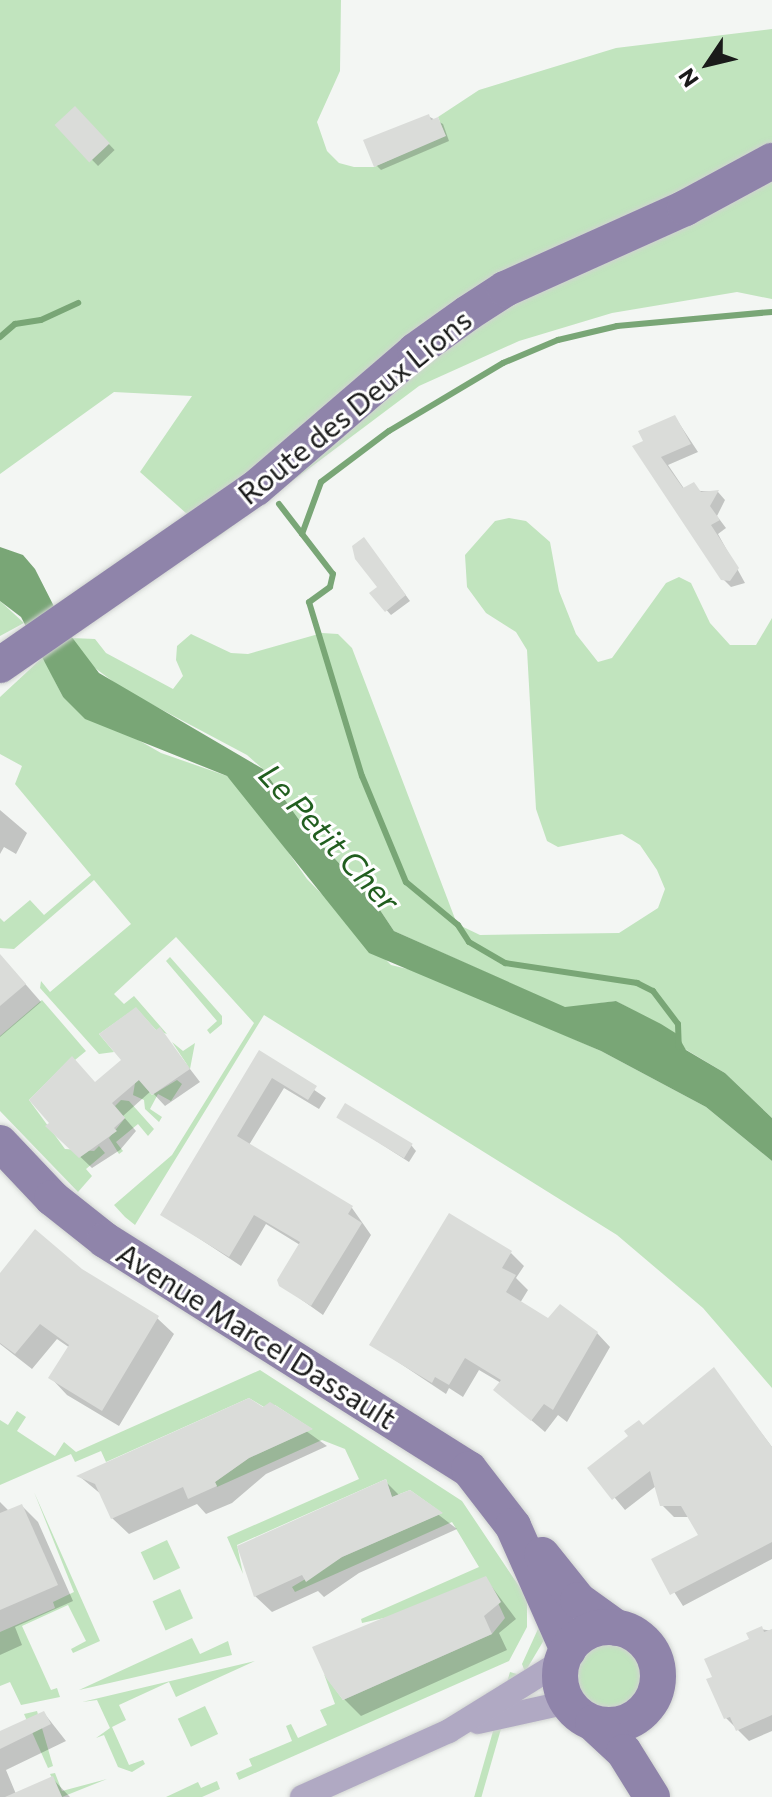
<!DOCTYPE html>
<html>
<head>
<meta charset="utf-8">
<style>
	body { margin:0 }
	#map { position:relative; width:772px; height:1797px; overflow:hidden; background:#f3f6f3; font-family:Commissioner,sans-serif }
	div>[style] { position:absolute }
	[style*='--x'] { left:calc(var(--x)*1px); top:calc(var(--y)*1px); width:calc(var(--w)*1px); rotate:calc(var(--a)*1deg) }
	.green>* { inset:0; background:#c1e4be; transform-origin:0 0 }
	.round { border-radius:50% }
	.water>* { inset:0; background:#79a676 }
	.shadow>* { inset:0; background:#0003; transform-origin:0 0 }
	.stream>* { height:6px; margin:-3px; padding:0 3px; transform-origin:3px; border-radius:3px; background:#79a676 }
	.building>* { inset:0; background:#dadcd9; transform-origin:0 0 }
	.roads { filter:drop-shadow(0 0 2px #d0d3d0) drop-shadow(0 0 2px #d0d3d0) }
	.street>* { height:24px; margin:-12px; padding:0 12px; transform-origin:12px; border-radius:12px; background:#b0a9c3 }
	.secondary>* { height:36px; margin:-18px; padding:0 18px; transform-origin:18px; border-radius:18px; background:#8f84aa }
	.secondary>.ring { margin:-18px; padding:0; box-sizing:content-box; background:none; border:36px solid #8f84aa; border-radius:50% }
	span { translate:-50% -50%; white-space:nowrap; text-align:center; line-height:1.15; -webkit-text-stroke:6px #fff; paint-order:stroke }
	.street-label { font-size:30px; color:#1a1b1a }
	.water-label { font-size:32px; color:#215e1f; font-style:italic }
	.north { position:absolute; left:668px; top:24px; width:80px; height:80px; -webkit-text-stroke:6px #fff; paint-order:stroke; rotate:235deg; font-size:22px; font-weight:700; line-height:32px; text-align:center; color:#1a1b1a }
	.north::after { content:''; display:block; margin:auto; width:28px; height:36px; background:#1a1b1a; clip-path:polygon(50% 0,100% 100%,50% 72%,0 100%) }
</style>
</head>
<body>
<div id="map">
	<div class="green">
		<i style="clip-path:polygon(0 0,341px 0,340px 71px,317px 122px,327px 151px,339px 163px,354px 167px,374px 167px,445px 135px,438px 117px,479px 90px,616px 48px,772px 29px,772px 299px,737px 292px,612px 313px,519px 341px,419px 386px,215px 539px,140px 472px,192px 396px,114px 392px,0 474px)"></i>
		<i style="clip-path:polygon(509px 518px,526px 521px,550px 542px,559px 591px,576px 634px,598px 662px,612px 658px,666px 583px,679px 577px,691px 583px,710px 623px,730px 645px,756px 645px,772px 618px,772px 1118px,725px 1073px,685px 1049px,676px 1034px,616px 1001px,565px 1008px,394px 931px,372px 898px,302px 824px,263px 769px,247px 755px,123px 689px,87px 662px,71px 638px,95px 639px,106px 653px,173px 689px,183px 676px,176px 660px,177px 646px,191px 634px,231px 653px,248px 654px,322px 633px,338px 634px,352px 648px,457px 924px,480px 935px,619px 933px,658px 908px,665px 889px,657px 870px,640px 845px,622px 834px,558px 847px,547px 841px,536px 809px,527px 650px,516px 632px,486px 613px,467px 587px,465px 555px,495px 521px)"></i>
		<i style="clip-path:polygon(0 601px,24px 623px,0 636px)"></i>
		<i style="clip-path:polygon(43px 657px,63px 697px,161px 753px,227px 776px,258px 809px,307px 879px,391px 965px,424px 973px,601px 1051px,706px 1107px,772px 1161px,772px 1388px,703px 1308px,617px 1235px,264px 1015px,135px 1225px,125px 1217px,114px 1205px,172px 1155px,254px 1023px,176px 937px,114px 994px,124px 1004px,134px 996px,167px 1034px,156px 1030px,136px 1008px,99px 1034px,114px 1052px,99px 1054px,40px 988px,41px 981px,50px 992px,131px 924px,94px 880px,14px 949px,0 948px,0 918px,4px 922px,30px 900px,44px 915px,91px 875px,15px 784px,22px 766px,0 754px,0 697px)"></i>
		<i style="clip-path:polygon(170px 957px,222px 1016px,222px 1024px,210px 1034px,207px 1030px,217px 1021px,166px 961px)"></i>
		<i style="clip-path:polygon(42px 1000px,86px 1051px,75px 1060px,72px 1057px,29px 1100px,65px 1149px,94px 1151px,99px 1146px,105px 1153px,86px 1169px,92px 1176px,78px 1192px,0 1111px,0 1036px)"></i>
		<i style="clip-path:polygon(172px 1042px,183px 1051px,195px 1043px,190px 1069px)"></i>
		<i style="clip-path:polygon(136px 1077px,152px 1095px,177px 1080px,182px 1084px,171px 1101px,158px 1094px,150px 1109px,162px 1117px,159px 1122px,145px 1109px,144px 1100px,133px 1095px)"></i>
		<i style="clip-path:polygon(121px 1100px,129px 1101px,154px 1129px,148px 1136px,138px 1124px,116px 1142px,123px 1151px,119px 1154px,109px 1138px,125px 1118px,115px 1106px)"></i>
		<i style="clip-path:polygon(260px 1370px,462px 1501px,527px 1598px,527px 1627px,509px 1661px,239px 1780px,236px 1773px,252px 1766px,249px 1759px,292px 1741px,286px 1726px,291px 1724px,298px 1738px,327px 1725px,320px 1710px,335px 1704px,324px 1674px,343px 1700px,492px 1634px,505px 1618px,486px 1577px,406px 1613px,362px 1623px,361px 1619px,479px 1567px,452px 1522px,295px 1592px,292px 1587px,342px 1557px,442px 1513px,410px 1490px,392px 1497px,386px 1479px,237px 1545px,243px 1574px,227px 1537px,359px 1479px,345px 1449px,322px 1440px,217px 1487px,215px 1482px,249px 1458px,312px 1429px,275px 1405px,264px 1407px,249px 1398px,106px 1462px,101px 1451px,75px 1462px,71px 1454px,0 1485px,0 1420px,8px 1425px,17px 1411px,26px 1417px,17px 1431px,55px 1456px,64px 1442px,76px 1452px)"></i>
		<i style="clip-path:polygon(34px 1492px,100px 1641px,73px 1653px,71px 1649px,86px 1641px,68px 1605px,22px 1626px,51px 1690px,57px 1688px,60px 1697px,21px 1705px,10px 1682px,0 1686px,0 1632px,55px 1608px,53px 1602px,74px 1592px)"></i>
		<i style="left:167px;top:1540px;width:31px;height:29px;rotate:65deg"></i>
		<i style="left:180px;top:1589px;width:32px;height:30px;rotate:66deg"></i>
		<i style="clip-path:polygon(537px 1612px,544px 1640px,525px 1672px,522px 1664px,538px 1629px)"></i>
		<i class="round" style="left:573px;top:1638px;width:72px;height:72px"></i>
		<i style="clip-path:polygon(192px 1638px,200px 1654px,228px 1641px,232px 1655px,79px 1690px)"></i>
		<i style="clip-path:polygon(255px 1661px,176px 1697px,169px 1682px,119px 1705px,126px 1720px,112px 1727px,129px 1765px,143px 1760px,145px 1764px,132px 1772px,118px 1767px,104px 1735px,96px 1738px,110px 1728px,97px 1700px,82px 1702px)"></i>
		<i style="left:510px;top:1672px;width:7px;height:291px;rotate:16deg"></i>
		<i style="left:205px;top:1706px;width:31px;height:30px;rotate:65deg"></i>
		<i style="clip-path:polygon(37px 1711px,53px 1766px,48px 1768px,24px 1714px)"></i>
		<i style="clip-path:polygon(55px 1773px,62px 1791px,107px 1779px,62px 1797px,50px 1774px)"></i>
		<i style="clip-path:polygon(217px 1781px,220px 1789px,202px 1797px,166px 1797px,198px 1782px,201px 1788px)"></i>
	</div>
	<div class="water">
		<i style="clip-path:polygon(0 547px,23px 555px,35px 569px,65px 628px,99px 673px,263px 769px,302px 824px,372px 898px,394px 931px,565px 1007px,616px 1001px,661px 1024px,677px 1034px,686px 1050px,725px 1073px,772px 1118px,772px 1161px,706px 1107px,601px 1051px,369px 953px,227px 776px,85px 719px,63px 697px,21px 617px,0 601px)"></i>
	</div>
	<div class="shadow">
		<i style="left:75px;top:109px;width:57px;height:23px;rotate:46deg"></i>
		<i style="clip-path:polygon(428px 116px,443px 124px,449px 141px,381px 170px,376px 165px)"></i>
		<i style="clip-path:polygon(675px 417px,698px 452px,668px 465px,685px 490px,718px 492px,725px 500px,717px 516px,726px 528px,718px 534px,745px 583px,731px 587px,723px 579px,646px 442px)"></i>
		<i style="clip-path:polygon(368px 544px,410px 601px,391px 615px,372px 594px,379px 588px)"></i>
		<i style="clip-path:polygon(0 810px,27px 833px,16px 854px,4px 847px,0 854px)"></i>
		<i style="clip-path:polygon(0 955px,41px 1002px,0 1037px)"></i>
		<i style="clip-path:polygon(160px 1030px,200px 1082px,165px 1106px,151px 1091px,123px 1116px,136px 1131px,120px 1150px,92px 1168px,48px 1126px)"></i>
		<i style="clip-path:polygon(260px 1053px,326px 1098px,319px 1109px,284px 1088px,249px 1145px,352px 1208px,371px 1235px,323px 1315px,281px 1285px,300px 1245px,266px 1224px,241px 1266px,162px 1214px)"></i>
		<i style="clip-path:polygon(339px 1117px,411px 1145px,416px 1151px,409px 1162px)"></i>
		<i style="clip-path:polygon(511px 1253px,524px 1266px,516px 1278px,528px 1290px,520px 1303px,549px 1321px,597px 1333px,610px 1347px,567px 1422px,558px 1415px,545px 1432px,496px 1390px,501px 1383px,479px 1370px,463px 1397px,449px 1388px,446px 1394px,371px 1344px)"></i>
		<i style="clip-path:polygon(0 1276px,96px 1280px,157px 1318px,174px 1334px,119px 1426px,67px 1395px,51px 1378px,70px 1348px,57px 1339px,32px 1369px,0 1344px)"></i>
		<i style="clip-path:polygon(714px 1370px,772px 1447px,772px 1559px,683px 1606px,654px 1560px,701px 1535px,690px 1517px,674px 1517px,662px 1505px,656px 1486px,625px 1510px,590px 1468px)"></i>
		<i style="clip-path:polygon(270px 1405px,327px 1446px,266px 1474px,232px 1503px,206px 1514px,197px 1504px,129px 1534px,112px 1518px,102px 1495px,79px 1476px)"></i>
		<i style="clip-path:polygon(386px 1482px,400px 1496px,409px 1492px,457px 1529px,359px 1573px,324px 1597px,318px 1591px,272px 1612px,255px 1596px)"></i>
		<i style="clip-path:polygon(0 1502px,9px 1511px,22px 1506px,38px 1522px,73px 1601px,15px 1627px,22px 1645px,0 1655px)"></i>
		<i style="clip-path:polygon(486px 1579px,516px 1619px,499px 1633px,507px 1650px,361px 1716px,344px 1699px)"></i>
		<i style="clip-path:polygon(761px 1629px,772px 1631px,772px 1731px,749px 1741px,726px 1718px,714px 1678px)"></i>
		<i style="clip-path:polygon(44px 1713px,66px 1741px,6px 1770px,16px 1794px,52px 1778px,70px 1797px,0 1797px,0 1733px)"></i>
	</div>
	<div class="stream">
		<i style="--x:0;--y:337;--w:20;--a:-41"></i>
		<i style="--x:15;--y:324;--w:26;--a:-9"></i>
		<i style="--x:41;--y:320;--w:41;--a:-24.7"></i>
		<i style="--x:279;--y:504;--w:88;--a:52.4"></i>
		<i style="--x:333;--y:574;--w:13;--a:103"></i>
		<i style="--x:330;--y:587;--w:26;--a:144"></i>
		<i style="--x:309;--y:602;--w:182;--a:73.1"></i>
		<i style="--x:362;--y:776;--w:115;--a:67.5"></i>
		<i style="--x:406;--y:882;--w:67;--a:39.6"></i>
		<i style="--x:458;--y:925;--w:20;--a:57"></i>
		<i style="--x:469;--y:942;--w:42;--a:30.3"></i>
		<i style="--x:505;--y:963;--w:134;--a:8.6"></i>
		<i style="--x:637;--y:983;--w:18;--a:27"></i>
		<i style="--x:653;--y:991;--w:41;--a:52.9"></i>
		<i style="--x:678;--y:1024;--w:23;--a:88"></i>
		<i style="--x:302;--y:534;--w:55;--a:-69.9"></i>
		<i style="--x:321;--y:482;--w:85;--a:-36.9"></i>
		<i style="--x:389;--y:431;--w:133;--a:-30.8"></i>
		<i style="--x:503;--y:363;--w:60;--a:-22.7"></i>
		<i style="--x:558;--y:340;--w:61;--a:-13.3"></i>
		<i style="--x:617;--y:326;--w:156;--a:-5.2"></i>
	</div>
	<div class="building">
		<i style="left:75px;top:106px;width:51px;height:28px;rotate:47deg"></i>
		<i style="clip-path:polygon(429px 114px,431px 120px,438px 117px,446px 136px,374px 167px,363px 140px)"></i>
		<i style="clip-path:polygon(675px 415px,691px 444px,661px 457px,683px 488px,694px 482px,701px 492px,719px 490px,710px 506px,720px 520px,711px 525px,739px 568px,730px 581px,721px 580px,632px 446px,643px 441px,638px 431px)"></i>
		<i style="clip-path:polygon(364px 537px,406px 595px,385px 612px,369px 593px,377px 587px,355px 559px,352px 546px)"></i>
		<i style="clip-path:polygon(0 954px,26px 984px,0 1006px)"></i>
		<i style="clip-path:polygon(136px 1007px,156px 1030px,160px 1027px,190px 1069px,152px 1095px,139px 1080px,112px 1103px,125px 1118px,114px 1128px,117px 1131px,79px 1158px,45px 1126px,49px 1123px,29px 1100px,72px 1056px,95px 1082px,121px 1060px,99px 1034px)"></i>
		<i style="clip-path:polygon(259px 1050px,317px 1086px,308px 1100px,272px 1078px,237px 1136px,353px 1206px,348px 1214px,362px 1223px,311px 1306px,279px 1286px,277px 1280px,300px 1242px,254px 1215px,229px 1257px,160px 1215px)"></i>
		<i style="left:345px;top:1103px;width:79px;height:17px;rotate:31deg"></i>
		<i style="clip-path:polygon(449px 1213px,512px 1251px,502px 1268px,516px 1275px,506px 1292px,548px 1318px,560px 1304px,598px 1332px,553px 1410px,544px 1404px,531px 1421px,493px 1390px,501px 1380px,465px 1358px,449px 1385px,435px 1377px,432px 1383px,369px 1345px)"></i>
		<i style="clip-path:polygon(35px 1229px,82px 1269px,159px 1316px,102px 1411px,48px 1378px,69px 1345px,40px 1324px,15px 1354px,0 1343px,0 1273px)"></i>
		<i style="clip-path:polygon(714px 1367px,772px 1447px,772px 1542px,670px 1595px,651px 1559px,698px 1535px,681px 1506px,660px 1506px,650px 1471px,612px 1500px,587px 1468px,628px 1436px,624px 1431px,639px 1420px,643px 1425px)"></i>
		<i style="clip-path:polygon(249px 1398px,263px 1407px,270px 1402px,313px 1429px,249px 1458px,215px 1482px,217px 1486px,188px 1499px,183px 1487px,111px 1519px,95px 1484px,76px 1476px)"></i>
		<i style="clip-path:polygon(386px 1479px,392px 1497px,410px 1490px,443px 1513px,342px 1557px,306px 1582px,302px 1575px,254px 1597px,237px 1546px)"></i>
		<i style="clip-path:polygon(22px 1504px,58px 1585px,0 1610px,0 1513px)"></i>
		<i style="clip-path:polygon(486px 1576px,501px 1602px,484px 1616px,492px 1634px,343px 1700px,326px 1678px,312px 1647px)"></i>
		<i style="clip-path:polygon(762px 1626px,764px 1632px,772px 1629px,772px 1715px,736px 1731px,730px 1717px,724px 1719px,706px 1679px,712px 1677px,704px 1659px,749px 1639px,746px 1633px)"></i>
		<i style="clip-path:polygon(44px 1711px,51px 1724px,0 1749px,0 1731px)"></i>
		<i style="clip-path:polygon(53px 1776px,62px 1797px,5px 1797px)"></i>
	</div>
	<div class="roads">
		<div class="street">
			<i style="--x:478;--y:1722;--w:92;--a:-12.5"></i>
			<i style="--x:302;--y:1797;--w:161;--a:-24.2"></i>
			<i style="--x:449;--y:1731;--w:133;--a:-31.8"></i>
		</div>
		<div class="secondary">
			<i style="--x:0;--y:665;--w:311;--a:-34.7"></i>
			<i style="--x:256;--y:488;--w:210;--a:-40.7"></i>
			<i style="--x:415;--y:351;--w:65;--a:-35.6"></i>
			<i style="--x:468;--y:313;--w:44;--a:-33"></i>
			<i style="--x:505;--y:289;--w:197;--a:-24.2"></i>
			<i style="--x:685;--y:208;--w:99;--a:-28.4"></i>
			<i style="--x:0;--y:1143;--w:76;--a:46.6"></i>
			<i style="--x:52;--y:1198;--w:68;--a:38.4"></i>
			<i style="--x:105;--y:1240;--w:430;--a:32.2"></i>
			<i style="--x:469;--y:1469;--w:72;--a:52.3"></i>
			<i style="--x:513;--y:1526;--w:136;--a:66.1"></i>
			<i style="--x:542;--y:1555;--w:58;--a:51.3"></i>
			<i style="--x:578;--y:1600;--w:48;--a:35.7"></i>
			<i class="ring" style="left:560px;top:1627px;width:62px;height:62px"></i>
			<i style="--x:593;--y:1723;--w:42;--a:43.1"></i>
			<i style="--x:624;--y:1752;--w:53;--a:58.1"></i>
		</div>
	</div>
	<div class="street-label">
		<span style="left:354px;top:406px;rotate:-39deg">Route des Deux Lions</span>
		<span style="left:257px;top:1335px;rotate:32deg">Avenue Marcel Dassault</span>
	</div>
	<div class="water-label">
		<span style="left:330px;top:837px;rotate:47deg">Le Petit Cher</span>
	</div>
	<div class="north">N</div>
</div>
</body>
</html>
